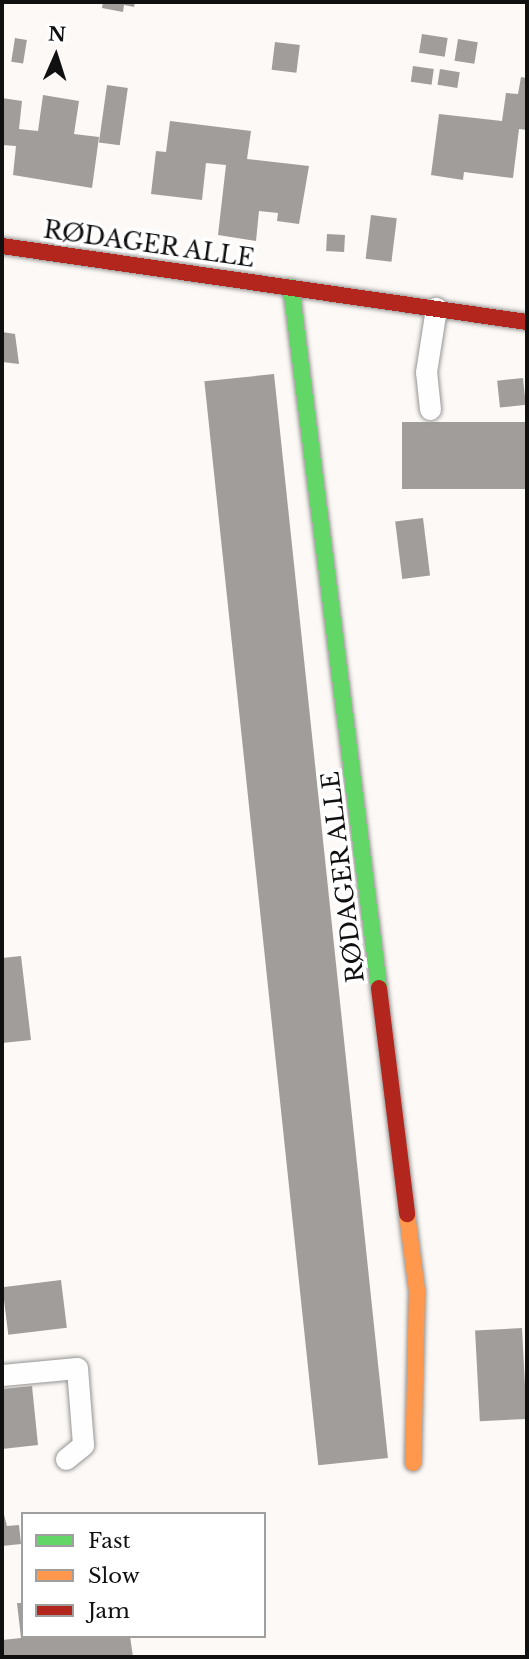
<!DOCTYPE html>
<html>
<head>
<meta charset="utf-8">
<style>
	body { margin:0 }
	#map { position:relative; width:529px; height:1659px; overflow:hidden; background:#fcf9f6; font-family:"Libre Baskerville",serif }
	div>[style] { position:absolute }
	[style*='--x'] { left:calc(var(--x)*1px); top:calc(var(--y)*1px); width:calc(var(--w)*1px); rotate:calc(var(--a)*1deg) }
	.building>* { inset:0; background:#a09d9b; transform-origin:0 0 }
	.roads { filter:drop-shadow(0 0 2px #969594) drop-shadow(0 0 2px #969594) }
	.lane>* { height:21px; margin:-10.5px; padding:0 10.5px; transform-origin:10.5px; border-radius:10.5px; background:#fffefe }
	.fast>* { height:16px; margin:-8px; padding:0 8px; transform-origin:8px; border-radius:8px; background:#63d668 }
	.slow>* { height:16px; margin:-8px; padding:0 8px; transform-origin:8px; border-radius:8px; background:#ff974d }
	.jam>* { height:16px; margin:-8px; padding:0 8px; transform-origin:8px; border-radius:8px; background:#b3261e }
	span { translate:-50% -50%; white-space:nowrap; text-align:center; line-height:1.15; -webkit-text-stroke:7px #fff; paint-order:stroke }
	.street-label { font-size:24px; color:#101010 }
	.frame { position:absolute; inset:0; border:4px solid #101010; pointer-events:none }
	.legend { position:absolute; left:21px; top:1512px; width:245px; height:126px; box-sizing:border-box; background:#fff; border:2px solid #9f9f9f; margin:0; padding:9px 12px; list-style:none; font-size:21px; color:#101010 }
	.legend li { display:flex; align-items:center; gap:14px; height:35px }
	.legend b { width:35px; border:2px solid #9f9f9f }
	.north { position:absolute; left:21px; top:21px; width:70px; height:70px; -webkit-text-stroke:5px #fff; paint-order:stroke; rotate:3deg; font-size:19px; font-weight:700; line-height:28px; text-align:center; color:#101010 }
	.north::after { content:''; display:block; margin:auto; width:24px; height:32px; background:#101010; clip-path:polygon(50% 0,100% 100%,50% 72%,0 100%) }
</style>
</head>
<body>
<div id="map">
	<div class="building">
		<i style="clip-path:polygon(103px 2px,135px 2px,134px 7px,124px 5px,123px 12px,102px 8px)"></i>
		<i style="left:422px;top:34px;width:26px;height:19px;rotate:9deg"></i>
		<i style="left:15px;top:38px;width:12px;height:24px;rotate:9deg"></i>
		<i style="left:458px;top:39px;width:20px;height:22px;rotate:9deg"></i>
		<i style="left:275px;top:42px;width:25px;height:28px;rotate:7deg"></i>
		<i style="left:413px;top:66px;width:21px;height:16px;rotate:8deg"></i>
		<i style="left:440px;top:69px;width:20px;height:16px;rotate:9deg"></i>
		<i style="clip-path:polygon(521px 77px,527px 78px,527px 130px,519px 129px,513px 178px,464px 172px,463px 180px,431px 175px,439px 114px,502px 121px,506px 93px,518px 94px)"></i>
		<i style="left:107px;top:85px;width:21px;height:58px;rotate:8deg"></i>
		<i style="clip-path:polygon(43px 95px,79px 101px,74px 134px,99px 137px,92px 188px,13px 175px,16px 146px,2px 145px,2px 98px,22px 101px,19px 129px,38px 131px)"></i>
		<i style="clip-path:polygon(170px 121px,251px 131px,247px 159px,309px 166px,299px 224px,277px 221px,278px 213px,259px 211px,256px 241px,218px 235px,226px 165px,206px 163px,202px 200px,151px 194px,156px 151px,166px 152px)"></i>
		<i style="left:371px;top:215px;width:26px;height:44px;rotate:7deg"></i>
		<i style="left:327px;top:234px;width:18px;height:17px;rotate:3deg"></i>
		<i style="clip-path:polygon(2px 332px,15px 334px,19px 364px,2px 362px)"></i>
		<i style="left:274px;top:374px;width:1090px;height:70px;rotate:84deg"></i>
		<i style="left:523px;top:378px;width:27px;height:26px;rotate:84deg"></i>
		<i style="left:527px;top:422px;width:67px;height:125px;rotate:90deg"></i>
		<i style="left:423px;top:518px;width:58px;height:28px;rotate:83deg"></i>
		<i style="clip-path:polygon(21px 956px,31px 1040px,2px 1043px,2px 958px)"></i>
		<i style="left:61px;top:1280px;width:48px;height:59px;rotate:83deg"></i>
		<i style="left:522px;top:1328px;width:91px;height:47px;rotate:87deg"></i>
		<i style="clip-path:polygon(32px 1386px,38px 1445px,2px 1449px,2px 1389px)"></i>
		<i style="clip-path:polygon(2px 1507px,7px 1526px,19px 1525px,21px 1544px,2px 1546px)"></i>
		<i style="clip-path:polygon(17px 1603px,23px 1603px,23px 1636px,130px 1636px,133px 1657px,2px 1657px,2px 1640px,21px 1638px)"></i>
	</div>
	<div class="roads">
		<div class="lane">
			<i style="--x:430;--y:409;--w:37;--a:-96"></i>
			<i style="--x:426;--y:372;--w:65;--a:-81.1"></i>
			<i style="--x:2;--y:1375;--w:75;--a:-5.3"></i>
			<i style="--x:77;--y:1368;--w:77;--a:85.5"></i>
			<i style="--x:83;--y:1445;--w:22;--a:141"></i>
		</div>
		<div class="fast">
			<i style="--x:291;--y:287;--w:707;--a:82.84"></i>
		</div>
		<div class="slow">
			<i style="--x:407;--y:1214;--w:78;--a:82.6"></i>
			<i style="--x:417;--y:1291;--w:172;--a:91.3"></i>
		</div>
		<div class="jam">
			<i style="--x:2;--y:246;--w:530;--a:8.24"></i>
			<i style="--x:379;--y:988;--w:228;--a:82.9"></i>
		</div>
	</div>
	<div class="street-label">
		<span style="left:149px;top:244px;rotate:8deg">RØDAGER ALLE</span>
		<span style="left:343px;top:877px;rotate:-97deg">RØDAGER ALLE</span>
	</div>
	<div class="frame"></div>
	<ul class="legend">
	<li><b style="height:9px;background:#63d668"></b>Fast</li>
	<li><b style="height:9px;background:#ff974d"></b>Slow</li>
	<li><b style="height:9px;background:#b3261e"></b>Jam</li>
	</ul>
	<div class="north">N</div>
</div>
</body>
</html>
